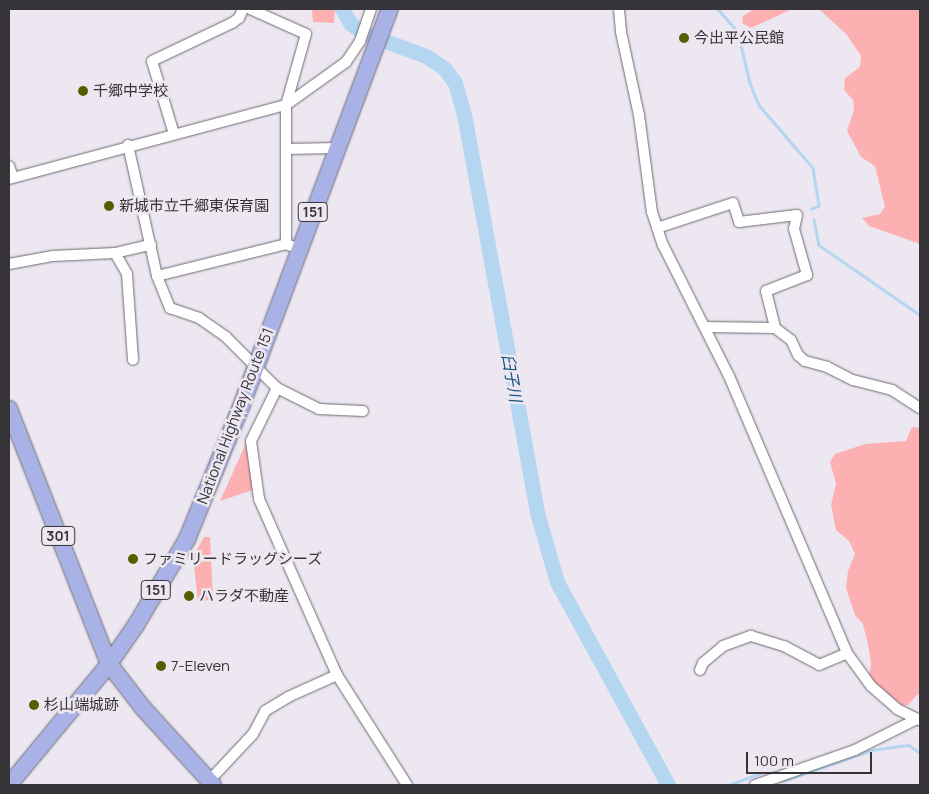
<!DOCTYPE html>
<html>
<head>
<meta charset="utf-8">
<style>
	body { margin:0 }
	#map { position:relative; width:929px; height:794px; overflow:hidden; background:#ece7f0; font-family:Manrope,"Noto Sans JP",sans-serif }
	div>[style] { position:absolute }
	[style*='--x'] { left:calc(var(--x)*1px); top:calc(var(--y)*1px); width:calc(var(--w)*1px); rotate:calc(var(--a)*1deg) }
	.green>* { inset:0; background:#fdb0b2 }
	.stream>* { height:2.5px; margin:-1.25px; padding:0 1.25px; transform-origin:1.25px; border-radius:1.25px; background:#b4d6f1 }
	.river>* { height:15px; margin:-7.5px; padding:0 7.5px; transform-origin:7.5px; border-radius:7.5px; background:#b4d6f1 }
	.roads { filter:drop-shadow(0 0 1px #6d6971) drop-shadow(0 0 1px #6d6971) }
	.minor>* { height:10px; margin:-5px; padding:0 5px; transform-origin:5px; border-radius:5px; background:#fff }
	.trunk>* { height:16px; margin:-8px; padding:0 8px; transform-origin:8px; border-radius:8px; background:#a8b2e7 }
	.dots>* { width:14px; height:14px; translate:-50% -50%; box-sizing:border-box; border:2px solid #ece7f0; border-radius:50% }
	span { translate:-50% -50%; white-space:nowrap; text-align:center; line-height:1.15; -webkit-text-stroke:5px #ece7f0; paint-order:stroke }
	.shield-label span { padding:1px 4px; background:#ece7f0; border:1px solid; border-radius:4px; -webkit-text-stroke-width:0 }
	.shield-label { font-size:14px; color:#363438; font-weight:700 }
	.poi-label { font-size:15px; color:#363438 }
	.left { translate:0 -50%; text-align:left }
	.street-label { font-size:15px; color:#363438 }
	.water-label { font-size:16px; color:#0e547e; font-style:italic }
	.frame { position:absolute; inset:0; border:10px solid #363438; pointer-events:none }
	.scale { position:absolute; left:746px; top:752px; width:126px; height:22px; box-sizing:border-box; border:2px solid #363438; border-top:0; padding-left:6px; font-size:15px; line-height:18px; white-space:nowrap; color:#363438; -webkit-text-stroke:4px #ece7f0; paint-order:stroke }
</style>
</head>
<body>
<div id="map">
	<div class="green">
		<i style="clip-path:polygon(312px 9px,335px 9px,334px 23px,313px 22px)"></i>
		<i style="clip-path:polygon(754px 9px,792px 9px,751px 28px,742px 23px,743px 16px)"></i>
		<i style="clip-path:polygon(819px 9px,920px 9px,920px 244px,869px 226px,862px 218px,880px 214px,885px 207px,875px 166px,861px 157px,847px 131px,854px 110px,853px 100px,844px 90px,845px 78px,860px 67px,861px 56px,847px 35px)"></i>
		<i style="clip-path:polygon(912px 427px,920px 428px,920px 695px,918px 694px,908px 705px,898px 706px,868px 679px,871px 665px,869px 649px,863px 624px,855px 615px,846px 588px,848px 571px,855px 554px,849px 541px,836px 530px,831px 505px,836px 484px,830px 462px,835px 454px,865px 444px,906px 441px)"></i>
		<i style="clip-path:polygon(247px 441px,253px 490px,220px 501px)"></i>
		<i style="clip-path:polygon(204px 537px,210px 537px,213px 599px,198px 602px,193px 557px)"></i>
	</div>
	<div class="stream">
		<i style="--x:718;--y:9;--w:30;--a:49"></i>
		<i style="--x:738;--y:32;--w:52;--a:76.8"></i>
		<i style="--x:750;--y:83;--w:24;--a:68"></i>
		<i style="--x:759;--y:105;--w:83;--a:49.4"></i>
		<i style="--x:813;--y:168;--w:38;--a:81"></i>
		<i style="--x:819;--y:206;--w:8;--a:157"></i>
		<i style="--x:814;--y:220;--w:25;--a:79"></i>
		<i style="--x:819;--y:245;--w:123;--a:34.7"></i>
		<i style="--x:782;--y:781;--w:95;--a:-19"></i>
		<i style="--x:872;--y:750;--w:37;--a:-8"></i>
		<i style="--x:909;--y:745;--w:14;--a:36"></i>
		<i style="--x:729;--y:785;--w:34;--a:-21"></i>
	</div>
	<div class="river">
		<i style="--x:342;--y:9;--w:17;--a:59"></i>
		<i style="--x:351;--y:24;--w:16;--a:35"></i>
		<i style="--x:364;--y:33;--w:66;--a:20.4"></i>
		<i style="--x:426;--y:56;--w:23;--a:34"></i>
		<i style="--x:445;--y:69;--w:17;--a:54"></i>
		<i style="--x:455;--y:83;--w:32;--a:74"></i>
		<i style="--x:464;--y:114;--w:409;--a:79.6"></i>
		<i style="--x:538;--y:516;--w:69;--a:73.9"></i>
		<i style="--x:557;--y:582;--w:231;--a:61.3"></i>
	</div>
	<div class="roads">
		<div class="minor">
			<i style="--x:250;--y:9;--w:61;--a:24.1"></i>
			<i style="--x:306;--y:34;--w:74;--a:105.7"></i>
			<i style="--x:286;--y:105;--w:139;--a:90"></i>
			<i style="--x:619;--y:9;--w:23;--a:85"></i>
			<i style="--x:621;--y:32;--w:85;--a:77.8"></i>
			<i style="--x:639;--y:115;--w:98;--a:82.4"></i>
			<i style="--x:652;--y:212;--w:35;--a:72"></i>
			<i style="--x:663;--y:245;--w:147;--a:63.3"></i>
			<i style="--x:729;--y:376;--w:301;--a:66.9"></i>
			<i style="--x:847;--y:653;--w:41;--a:54"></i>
			<i style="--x:871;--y:686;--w:35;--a:41"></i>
			<i style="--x:897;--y:709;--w:25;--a:26"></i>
			<i style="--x:174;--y:134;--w:76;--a:-106.8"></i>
			<i style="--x:152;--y:61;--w:89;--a:-25.4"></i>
			<i style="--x:232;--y:23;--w:9;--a:-36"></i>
			<i style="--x:239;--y:18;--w:10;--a:-66"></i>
			<i style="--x:128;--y:145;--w:134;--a:77.5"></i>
			<i style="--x:157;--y:276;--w:35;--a:68"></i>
			<i style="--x:170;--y:308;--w:31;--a:19"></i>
			<i style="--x:199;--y:318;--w:33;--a:35"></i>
			<i style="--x:226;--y:337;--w:72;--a:45"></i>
			<i style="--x:277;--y:388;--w:47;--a:26.6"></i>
			<i style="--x:319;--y:409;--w:44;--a:2.6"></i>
			<i style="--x:286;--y:149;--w:51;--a:-1.1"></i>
			<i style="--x:9;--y:166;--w:12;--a:70"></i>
			<i style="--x:9;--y:179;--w:287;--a:-15"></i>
			<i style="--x:286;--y:105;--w:74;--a:-35.6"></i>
			<i style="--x:346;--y:62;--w:25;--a:-56"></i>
			<i style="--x:360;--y:41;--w:34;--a:-71"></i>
			<i style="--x:657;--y:228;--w:80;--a:-18.2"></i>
			<i style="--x:733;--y:203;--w:20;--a:72"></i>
			<i style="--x:739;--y:222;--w:58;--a:-6.9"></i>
			<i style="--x:797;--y:215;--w:14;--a:102"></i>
			<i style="--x:794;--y:229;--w:48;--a:74.2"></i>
			<i style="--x:807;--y:275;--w:44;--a:158.7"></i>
			<i style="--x:766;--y:291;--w:38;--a:76"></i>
			<i style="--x:115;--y:253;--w:24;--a:60"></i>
			<i style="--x:127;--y:274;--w:86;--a:86"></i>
			<i style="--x:9;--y:264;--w:45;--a:-10.3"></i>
			<i style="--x:53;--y:256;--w:62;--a:-2.8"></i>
			<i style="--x:115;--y:253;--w:37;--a:-13"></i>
			<i style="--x:157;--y:276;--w:133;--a:-13.9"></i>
			<i style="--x:286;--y:244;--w:14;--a:21"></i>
			<i style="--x:705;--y:327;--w:70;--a:0.8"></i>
			<i style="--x:775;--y:328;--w:20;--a:37"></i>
			<i style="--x:791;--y:340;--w:17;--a:65"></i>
			<i style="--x:798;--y:355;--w:9;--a:41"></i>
			<i style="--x:805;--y:361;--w:23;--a:15"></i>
			<i style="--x:827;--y:367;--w:29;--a:27"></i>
			<i style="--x:853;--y:380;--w:40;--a:14.4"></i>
			<i style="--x:892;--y:390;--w:33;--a:33"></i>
			<i style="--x:277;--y:388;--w:59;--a:116.1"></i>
			<i style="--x:251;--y:441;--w:59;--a:82.1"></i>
			<i style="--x:259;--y:499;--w:193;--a:66.1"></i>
			<i style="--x:337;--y:675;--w:130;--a:57.5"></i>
			<i style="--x:700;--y:670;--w:8;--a:-67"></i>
			<i style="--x:703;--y:663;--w:26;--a:-40"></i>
			<i style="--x:723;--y:646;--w:30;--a:-20"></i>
			<i style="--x:751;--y:636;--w:34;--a:17"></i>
			<i style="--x:784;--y:646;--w:40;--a:28"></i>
			<i style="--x:819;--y:665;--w:30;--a:-23"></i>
			<i style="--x:209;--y:781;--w:64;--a:-46.9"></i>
			<i style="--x:253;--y:734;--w:26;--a:-62"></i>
			<i style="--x:265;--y:711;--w:27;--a:-31"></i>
			<i style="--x:288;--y:697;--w:54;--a:-24.2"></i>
			<i style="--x:755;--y:785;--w:106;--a:-19.3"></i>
			<i style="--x:855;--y:750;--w:69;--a:-26.6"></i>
		</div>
		<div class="trunk">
			<i style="--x:9;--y:409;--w:274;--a:68.6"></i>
			<i style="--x:109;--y:664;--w:56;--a:52.3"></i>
			<i style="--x:143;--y:708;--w:104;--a:47.7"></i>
			<i style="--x:9;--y:785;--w:157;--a:-50.4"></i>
			<i style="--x:109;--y:664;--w:47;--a:-55.3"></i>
			<i style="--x:136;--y:625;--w:100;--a:-59.3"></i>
			<i style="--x:187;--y:539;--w:146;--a:-67.8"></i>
			<i style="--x:242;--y:404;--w:422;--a:-69.5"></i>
		</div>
	</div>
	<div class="dots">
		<i style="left:684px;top:38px;background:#526001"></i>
		<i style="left:83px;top:91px;background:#526001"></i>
		<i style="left:109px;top:206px;background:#526001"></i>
		<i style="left:133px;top:559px;background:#526001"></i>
		<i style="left:189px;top:596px;background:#526001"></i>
		<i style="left:161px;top:666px;background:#526001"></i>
		<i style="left:34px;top:705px;background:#526001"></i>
	</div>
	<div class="shield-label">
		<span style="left:313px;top:212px">151</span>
		<span style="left:58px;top:536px">301</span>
		<span style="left:156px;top:590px">151</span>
	</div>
	<div class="poi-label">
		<span class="left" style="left:694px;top:38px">今出平公民館</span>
		<span class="left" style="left:93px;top:91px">千郷中学校</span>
		<span class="left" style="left:119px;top:206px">新城市立千郷東保育園</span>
		<span class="left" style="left:143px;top:559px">ファミリードラッグシーズ</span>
		<span class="left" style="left:199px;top:596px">ハラダ不動産</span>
		<span class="left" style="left:171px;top:666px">7-Eleven</span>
		<span class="left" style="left:44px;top:705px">杉山端城跡</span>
	</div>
	<div class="street-label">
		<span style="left:235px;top:416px;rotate:-69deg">National Highway Route 151</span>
	</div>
	<div class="water-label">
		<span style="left:512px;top:378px;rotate:80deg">臼子川</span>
	</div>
	<div class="frame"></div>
	<div class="scale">100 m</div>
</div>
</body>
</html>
